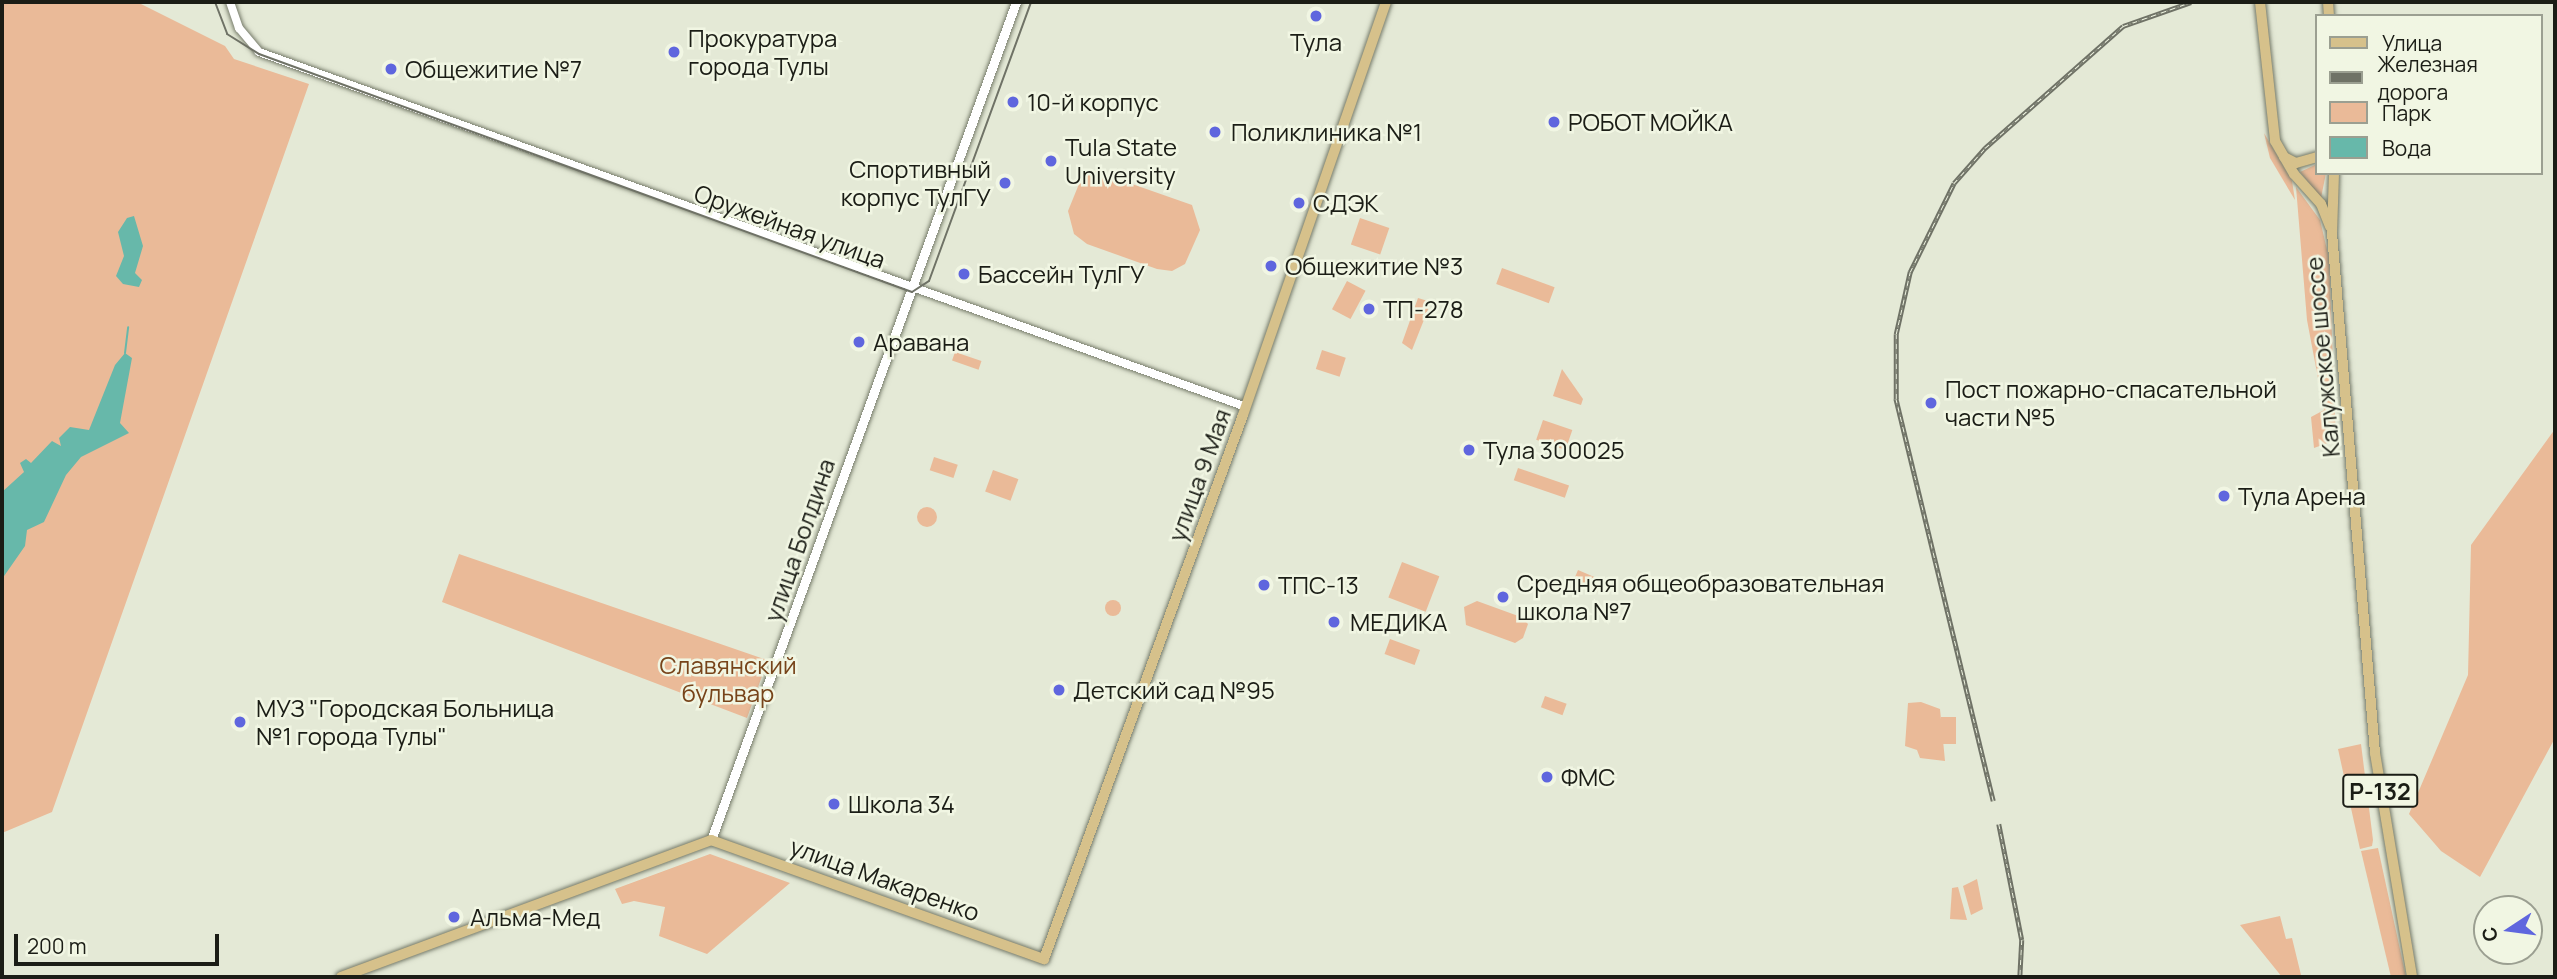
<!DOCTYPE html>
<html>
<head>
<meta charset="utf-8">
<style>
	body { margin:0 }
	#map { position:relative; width:2557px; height:979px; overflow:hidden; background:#e4e9d6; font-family:Manrope,sans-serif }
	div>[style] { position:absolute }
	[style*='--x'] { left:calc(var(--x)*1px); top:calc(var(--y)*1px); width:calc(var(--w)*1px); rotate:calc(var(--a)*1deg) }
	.green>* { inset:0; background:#eaba98; transform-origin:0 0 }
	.round { border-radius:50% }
	.water>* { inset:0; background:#67b8aa }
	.stream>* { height:2px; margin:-1px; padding:0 1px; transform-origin:1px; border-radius:1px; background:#67b8aa }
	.roads { filter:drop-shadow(0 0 2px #767b6a) drop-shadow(0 0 2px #767b6a) }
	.tertiary>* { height:8px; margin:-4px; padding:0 4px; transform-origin:4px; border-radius:4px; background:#fff }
	.secondary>* { height:9px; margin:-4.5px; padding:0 4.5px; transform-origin:4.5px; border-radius:4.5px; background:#fff }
	.primary>* { height:10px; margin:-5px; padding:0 5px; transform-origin:5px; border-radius:5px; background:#d6c18b }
	.tram>* { height:2px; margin:-1px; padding:0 1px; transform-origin:1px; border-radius:1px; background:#6f7266 }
	.rail>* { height:4.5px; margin-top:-2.25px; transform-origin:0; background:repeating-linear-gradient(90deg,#f1f6e3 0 5px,#6f7266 0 10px); box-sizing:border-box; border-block:2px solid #6f7266 }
	.dots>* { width:19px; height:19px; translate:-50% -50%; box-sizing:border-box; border:4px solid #f1f6e3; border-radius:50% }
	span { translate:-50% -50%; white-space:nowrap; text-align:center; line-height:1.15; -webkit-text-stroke:5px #f1f6e3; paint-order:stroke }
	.shield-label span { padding:2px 5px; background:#f1f6e3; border:2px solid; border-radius:5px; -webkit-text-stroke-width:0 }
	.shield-label { font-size:23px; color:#1b1d16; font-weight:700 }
	.poi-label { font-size:24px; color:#1b1d16 }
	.left { translate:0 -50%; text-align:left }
	.right { translate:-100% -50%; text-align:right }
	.street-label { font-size:24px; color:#1b1d16 }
	.park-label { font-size:24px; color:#77441a }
	.frame { position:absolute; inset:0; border:4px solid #1b1d16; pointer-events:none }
	.legend { position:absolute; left:2315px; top:14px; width:228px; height:161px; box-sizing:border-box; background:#f1f6e3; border:2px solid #9b9f91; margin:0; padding:9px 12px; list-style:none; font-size:21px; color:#1b1d16 }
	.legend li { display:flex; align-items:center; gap:14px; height:35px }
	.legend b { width:35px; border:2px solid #9b9f91 }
	.north { position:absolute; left:2473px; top:895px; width:70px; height:70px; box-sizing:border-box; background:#f1f6e3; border:2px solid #9b9f91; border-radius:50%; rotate:257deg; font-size:19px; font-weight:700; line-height:28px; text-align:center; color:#1b1d16 }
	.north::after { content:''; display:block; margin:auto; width:24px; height:32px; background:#5f66de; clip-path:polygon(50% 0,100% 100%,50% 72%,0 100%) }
	.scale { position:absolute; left:14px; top:934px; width:205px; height:32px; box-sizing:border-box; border:4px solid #1b1d16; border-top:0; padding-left:9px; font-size:21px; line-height:24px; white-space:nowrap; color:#1b1d16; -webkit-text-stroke:5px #f1f6e3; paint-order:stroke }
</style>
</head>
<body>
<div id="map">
	<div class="green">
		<i style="clip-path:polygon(2px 2px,137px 2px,225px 46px,234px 59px,309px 84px,52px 812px,2px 833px)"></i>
		<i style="clip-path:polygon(2264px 133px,2292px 181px,2295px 200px,2270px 158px)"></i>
		<i style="clip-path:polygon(2317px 164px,2317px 173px,2326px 173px,2321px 198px,2300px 172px)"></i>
		<i style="clip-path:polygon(1095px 171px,1192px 205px,1200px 230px,1185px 264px,1172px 271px,1157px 269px,1087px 244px,1074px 234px,1068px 211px,1081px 179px)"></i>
		<i style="clip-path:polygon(2296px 187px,2320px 220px,2329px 258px,2336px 440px,2314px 448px,2311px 417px,2324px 410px,2307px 320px)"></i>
		<i style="left:1360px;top:218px;width:31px;height:28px;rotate:19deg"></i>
		<i style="left:1502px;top:268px;width:56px;height:17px;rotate:20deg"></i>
		<i style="left:1347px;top:281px;width:21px;height:32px;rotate:28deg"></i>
		<i style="clip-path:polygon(1418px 298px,1431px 302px,1412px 350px,1402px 343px)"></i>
		<i style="left:1322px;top:350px;width:25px;height:20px;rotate:18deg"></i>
		<i style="left:955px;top:352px;width:28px;height:9px;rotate:19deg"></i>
		<i style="clip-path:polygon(1562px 369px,1583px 399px,1581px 405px,1553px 396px)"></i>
		<i style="left:1543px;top:420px;width:31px;height:21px;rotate:19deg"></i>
		<i style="clip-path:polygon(2555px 429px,2555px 738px,2480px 877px,2441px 851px,2409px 814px,2468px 675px,2471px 545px)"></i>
		<i style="left:934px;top:457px;width:25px;height:14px;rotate:18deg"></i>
		<i style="left:1518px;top:468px;width:54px;height:13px;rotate:19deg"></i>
		<i style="left:993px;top:470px;width:27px;height:23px;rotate:20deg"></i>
		<i class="round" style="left:917px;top:507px;width:20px;height:20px"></i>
		<i style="clip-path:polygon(459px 554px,773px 662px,767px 662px,747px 718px,442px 602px)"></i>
		<i style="left:1402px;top:562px;width:40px;height:38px;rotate:21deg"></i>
		<i style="left:1578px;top:570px;width:26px;height:13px;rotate:23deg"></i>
		<i class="round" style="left:1105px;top:600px;width:16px;height:16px"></i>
		<i style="clip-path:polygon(1477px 601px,1521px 617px,1528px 624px,1523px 638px,1515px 643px,1466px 625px,1464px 607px)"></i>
		<i style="left:1390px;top:639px;width:32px;height:16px;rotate:20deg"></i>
		<i style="left:1545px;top:696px;width:23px;height:12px;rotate:20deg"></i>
		<i style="clip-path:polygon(1921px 702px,1940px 709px,1945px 761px,1920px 758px,1917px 750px,1905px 746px,1908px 703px)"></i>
		<i style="left:1941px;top:717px;width:15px;height:27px"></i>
		<i style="clip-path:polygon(2361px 744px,2373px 840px,2372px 846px,2360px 849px,2338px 749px)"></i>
		<i style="clip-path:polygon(2378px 848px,2406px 977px,2391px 977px,2361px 851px)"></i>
		<i style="clip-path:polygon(710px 854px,790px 883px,707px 954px,659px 936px,665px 907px,634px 901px,622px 904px,615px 889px)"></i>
		<i style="clip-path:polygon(1977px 879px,1983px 909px,1971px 915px,1963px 886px)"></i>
		<i style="clip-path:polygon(1958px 887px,1967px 920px,1950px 919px,1952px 888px)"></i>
		<i style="clip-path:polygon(2280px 916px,2286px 939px,2292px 938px,2301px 975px,2308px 977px,2282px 977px,2240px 925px)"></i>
	</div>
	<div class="water">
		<i style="clip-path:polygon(134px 216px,143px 246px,135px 273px,142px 280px,139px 287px,123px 284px,116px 276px,124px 256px,118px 232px,127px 218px)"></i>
		<i style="clip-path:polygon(125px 353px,132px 358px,120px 423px,129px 433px,81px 457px,66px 475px,44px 522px,27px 530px,25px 546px,2px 579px,2px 492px,24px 472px,20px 463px,26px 459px,31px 463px,52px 441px,61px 446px,59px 438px,70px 427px,89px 430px,115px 365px)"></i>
	</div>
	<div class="stream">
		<i style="--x:125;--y:353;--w:26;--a:-83"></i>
	</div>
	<div class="roads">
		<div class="tertiary">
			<i style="--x:230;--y:2;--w:28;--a:71"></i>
			<i style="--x:239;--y:28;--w:31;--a:50"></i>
			<i style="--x:259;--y:52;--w:1049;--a:19.78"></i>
		</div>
		<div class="secondary">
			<i style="--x:711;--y:840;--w:892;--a:-70"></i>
		</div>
		<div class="primary">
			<i style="--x:2260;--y:2;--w:140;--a:83.8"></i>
			<i style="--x:2275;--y:141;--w:38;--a:60"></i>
			<i style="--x:2294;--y:174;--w:40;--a:48"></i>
			<i style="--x:2321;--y:204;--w:24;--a:68"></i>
			<i style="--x:2328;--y:2;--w:14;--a:86"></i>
			<i style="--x:2284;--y:157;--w:13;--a:27"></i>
			<i style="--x:2296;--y:163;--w:22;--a:-16"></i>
			<i style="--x:2334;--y:173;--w:60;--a:91.9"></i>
			<i style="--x:2332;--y:233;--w:522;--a:85.27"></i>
			<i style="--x:2375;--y:753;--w:227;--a:80.6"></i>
			<i style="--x:341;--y:977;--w:395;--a:-20.3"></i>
			<i style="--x:711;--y:840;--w:354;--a:19.7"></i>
			<i style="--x:1044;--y:959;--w:579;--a:-69.91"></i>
			<i style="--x:1243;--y:415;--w:437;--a:-70.9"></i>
		</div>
	</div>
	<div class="tram">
		<i style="--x:215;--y:2;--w:34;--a:69"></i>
		<i style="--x:227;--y:34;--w:38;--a:32"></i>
		<i style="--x:259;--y:54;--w:695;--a:20.03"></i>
		<i style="--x:912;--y:292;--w:20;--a:-33"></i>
		<i style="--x:929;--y:281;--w:297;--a:-69.9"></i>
	</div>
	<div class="rail">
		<i style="--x:1993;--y:801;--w:414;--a:-103.6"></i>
		<i style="--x:1896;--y:399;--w:65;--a:-90"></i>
		<i style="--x:1896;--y:334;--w:64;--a:-77.3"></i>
		<i style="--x:1910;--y:272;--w:99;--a:-63.7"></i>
		<i style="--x:1954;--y:183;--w:47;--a:-48.5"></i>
		<i style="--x:1985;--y:148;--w:184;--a:-41.5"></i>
		<i style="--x:2123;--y:26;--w:72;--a:-19.4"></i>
		<i style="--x:1999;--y:824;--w:118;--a:78.8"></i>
		<i style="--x:2022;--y:940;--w:37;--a:93"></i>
	</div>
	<div class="dots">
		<i style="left:1316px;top:16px;background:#5f66de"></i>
		<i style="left:674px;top:52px;background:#5f66de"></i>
		<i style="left:391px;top:69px;background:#5f66de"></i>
		<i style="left:1013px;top:102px;background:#5f66de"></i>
		<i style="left:1554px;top:122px;background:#5f66de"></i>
		<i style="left:1215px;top:132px;background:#5f66de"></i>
		<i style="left:1051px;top:161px;background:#5f66de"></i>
		<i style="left:1005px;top:183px;background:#5f66de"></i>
		<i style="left:1299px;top:203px;background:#5f66de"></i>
		<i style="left:1271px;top:266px;background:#5f66de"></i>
		<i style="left:964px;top:274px;background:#5f66de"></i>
		<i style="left:1369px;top:309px;background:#5f66de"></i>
		<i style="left:859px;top:342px;background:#5f66de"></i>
		<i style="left:1931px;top:403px;background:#5f66de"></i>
		<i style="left:1469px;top:450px;background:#5f66de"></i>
		<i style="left:2224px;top:496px;background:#5f66de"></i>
		<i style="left:1264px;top:585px;background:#5f66de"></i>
		<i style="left:1503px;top:597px;background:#5f66de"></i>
		<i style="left:1334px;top:622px;background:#5f66de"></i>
		<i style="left:1059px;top:690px;background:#5f66de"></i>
		<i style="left:240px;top:722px;background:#5f66de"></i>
		<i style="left:1547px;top:777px;background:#5f66de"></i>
		<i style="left:834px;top:804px;background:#5f66de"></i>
		<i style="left:454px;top:917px;background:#5f66de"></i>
	</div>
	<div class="shield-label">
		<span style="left:2380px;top:791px">Р-132</span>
	</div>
	<div class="poi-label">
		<span class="left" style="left:688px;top:52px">Прокуратура<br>города Тулы</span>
		<span style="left:1316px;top:42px">Тула</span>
		<span class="left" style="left:405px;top:69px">Общежитие №7</span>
		<span class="left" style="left:1027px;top:102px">10-й корпус</span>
		<span class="left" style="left:1568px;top:122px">РОБОТ МОЙКА</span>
		<span class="left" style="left:1231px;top:132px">Поликлиника №1</span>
		<span class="left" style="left:1065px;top:161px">Tula State<br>University</span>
		<span class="right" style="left:991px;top:183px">Спортивный<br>корпус ТулГУ</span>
		<span class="left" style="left:1313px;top:203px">СДЭК</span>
		<span class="left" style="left:1285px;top:266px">Общежитие №3</span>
		<span class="left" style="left:978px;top:274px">Бассейн ТулГУ</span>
		<span class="left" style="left:1383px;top:309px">ТП-278</span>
		<span class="left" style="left:873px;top:342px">Аравана</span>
		<span class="left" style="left:1945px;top:403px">Пост пожарно-спасательной<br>части №5</span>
		<span class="left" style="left:1483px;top:450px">Тула 300025</span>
		<span class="left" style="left:2238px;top:496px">Тула Арена</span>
		<span class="left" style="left:1517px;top:597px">Средняя общеобразовательная<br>школа №7</span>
		<span class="left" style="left:1278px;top:585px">ТПС-13</span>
		<span class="left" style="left:1350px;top:622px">МЕДИКА</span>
		<span class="left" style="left:1073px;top:690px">Детский сад №95</span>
		<span class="left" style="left:256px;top:722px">МУЗ "Городская Больница<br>№1 города Тулы"</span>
		<span class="left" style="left:1561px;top:777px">ФМС</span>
		<span class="left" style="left:848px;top:804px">Школа 34</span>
		<span class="left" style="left:470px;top:917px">Альма-Мед</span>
	</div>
	<div class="street-label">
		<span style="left:790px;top:226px;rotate:20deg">Оружейная улица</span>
		<span style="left:2322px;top:357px;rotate:-95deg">Калужское шоссе</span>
		<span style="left:1199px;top:475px;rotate:-70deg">улица 9 Мая</span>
		<span style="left:799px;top:540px;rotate:-71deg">улица Болдина</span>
		<span style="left:885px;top:879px;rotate:20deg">улица Макаренко</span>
	</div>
	<div class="park-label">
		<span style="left:728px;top:679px">Славянский<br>бульвар</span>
	</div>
	<div class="frame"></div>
	<ul class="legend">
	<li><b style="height:9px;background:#d6c18b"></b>Улица</li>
	<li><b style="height:9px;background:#6f7266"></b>Железная дорога</li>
	<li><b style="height:19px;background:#eaba98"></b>Парк</li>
	<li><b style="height:19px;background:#67b8aa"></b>Вода</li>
	</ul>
	<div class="north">С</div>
	<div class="scale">200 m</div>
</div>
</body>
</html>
